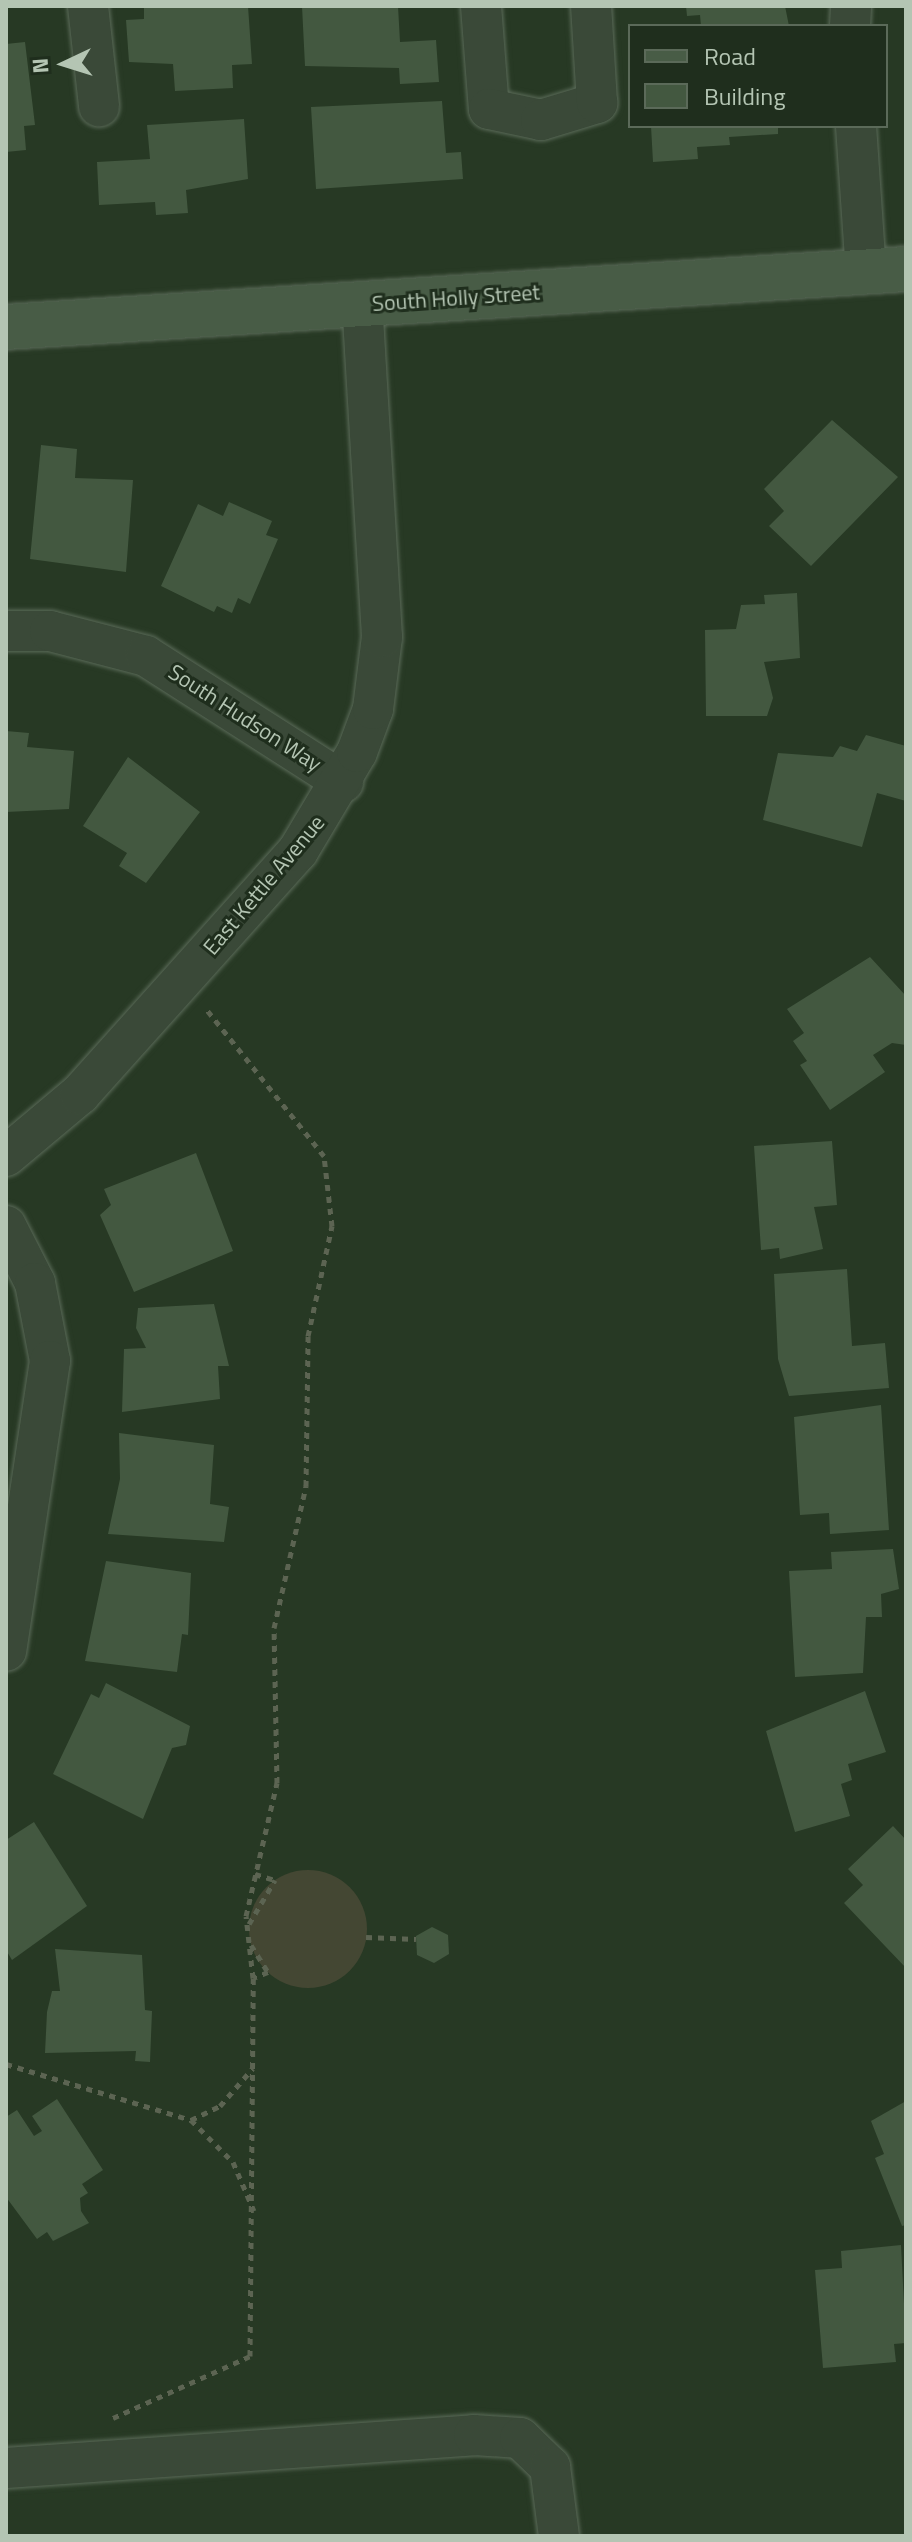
<!DOCTYPE html>
<html>
<head>
<meta charset="utf-8">
<style>
	body { margin:0 }
	#map { position:relative; width:912px; height:2542px; overflow:hidden; background:#273924; font-family:"Titillium Web",sans-serif }
	div>[style] { position:absolute }
	[style*='--x'] { left:calc(var(--x)*1px); top:calc(var(--y)*1px); width:calc(var(--w)*1px); rotate:calc(var(--a)*1deg) }
	.green>* { inset:0; background:#444733 }
	.round { border-radius:50% }
	.building>* { inset:0; background:#435840 }
	.path>* { height:5px; margin-top:-2.5px; transform-origin:0; background:repeating-linear-gradient(90deg,#5c6452 0 6px,transparent 0 12px) }
	.roads { filter:drop-shadow(0 0 2px #5a6a58) drop-shadow(0 0 2px #5a6a58) }
	.minor>* { height:40px; margin:-20px; padding:0 20px; transform-origin:20px; border-radius:20px; background:#3a4938 }
	.secondary>* { height:44px; margin:-22px; padding:0 22px; transform-origin:22px; border-radius:22px; background:#485c46 }
	span { translate:-50% -50%; white-space:nowrap; text-align:center; line-height:1.15; -webkit-text-stroke:6px #1f2e1d; paint-order:stroke }
	.street-label { font-size:22px; color:#b4c5b3 }
	.frame { position:absolute; inset:0; border:8px solid #b4c5b3; pointer-events:none }
	.legend { position:absolute; left:628px; top:24px; width:260px; height:104px; box-sizing:border-box; background:#1f2e1d; border:2px solid #5b6a59; margin:0; padding:10px 14px; list-style:none; font-size:24px; color:#b4c5b3 }
	.legend li { display:flex; align-items:center; gap:16px; height:40px }
	.legend b { width:40px; border:2px solid #5b6a59 }
	.north { position:absolute; left:24px; top:24px; width:80px; height:80px; -webkit-text-stroke:6px #1f2e1d; paint-order:stroke; rotate:266deg; font-size:22px; font-weight:700; line-height:32px; text-align:center; color:#b4c5b3 }
	.north::after { content:''; display:block; margin:auto; width:28px; height:36px; background:#b4c5b3; clip-path:polygon(50% 0,100% 100%,50% 72%,0 100%) }
</style>
</head>
<body>
<div id="map">
	<div class="green">
		<i class="round" style="left:249px;top:1870px;width:118px;height:118px"></i>
	</div>
	<div class="building">
		<i style="clip-path:polygon(144px 6px,248px 6px,252px 64px,232px 65px,233px 88px,175px 91px,173px 64px,129px 62px,126px 20px,144px 19px)"></i>
		<i style="clip-path:polygon(302px 6px,398px 6px,400px 42px,436px 40px,439px 82px,400px 84px,399px 68px,305px 66px)"></i>
		<i style="clip-path:polygon(686px 6px,785px 6px,789px 26px,701px 26px,700px 15px,687px 16px)"></i>
		<i style="clip-path:polygon(25px 42px,35px 125px,24px 126px,26px 150px,6px 152px,6px 44px)"></i>
		<i style="clip-path:polygon(442px 101px,446px 153px,461px 152px,463px 179px,316px 189px,311px 107px)"></i>
		<i style="clip-path:polygon(244px 119px,248px 179px,186px 190px,188px 213px,156px 215px,155px 202px,99px 205px,97px 162px,150px 159px,147px 125px)"></i>
		<i style="clip-path:polygon(651px 126px,778px 126px,778px 134px,729px 137px,730px 145px,697px 147px,698px 159px,653px 162px)"></i>
		<i style="clip-path:polygon(832px 420px,898px 477px,811px 566px,769px 526px,784px 511px,764px 489px)"></i>
		<i style="clip-path:polygon(41px 445px,77px 449px,75px 478px,133px 480px,126px 572px,30px 559px)"></i>
		<i style="clip-path:polygon(229px 502px,272px 521px,266px 535px,278px 539px,250px 604px,238px 598px,232px 613px,217px 606px,214px 612px,161px 586px,198px 504px,223px 516px)"></i>
		<i style="clip-path:polygon(797px 593px,800px 658px,764px 662px,773px 698px,767px 716px,706px 716px,705px 630px,736px 629px,741px 605px,765px 604px,764px 595px)"></i>
		<i style="clip-path:polygon(6px 731px,29px 733px,27px 747px,74px 751px,69px 809px,6px 812px)"></i>
		<i style="clip-path:polygon(866px 735px,906px 746px,906px 801px,877px 793px,862px 847px,763px 820px,778px 753px,833px 757px,840px 746px,857px 751px)"></i>
		<i style="clip-path:polygon(128px 757px,200px 812px,146px 883px,119px 866px,127px 853px,83px 826px)"></i>
		<i style="clip-path:polygon(870px 957px,906px 996px,906px 1045px,892px 1043px,873px 1055px,885px 1072px,830px 1110px,800px 1065px,807px 1061px,793px 1041px,804px 1033px,787px 1009px)"></i>
		<i style="clip-path:polygon(832px 1141px,837px 1205px,814px 1207px,823px 1249px,780px 1259px,779px 1248px,761px 1250px,754px 1146px)"></i>
		<i style="clip-path:polygon(196px 1153px,233px 1251px,134px 1292px,100px 1215px,111px 1205px,104px 1189px)"></i>
		<i style="clip-path:polygon(847px 1269px,852px 1346px,885px 1343px,889px 1388px,789px 1396px,778px 1359px,774px 1274px)"></i>
		<i style="clip-path:polygon(214px 1304px,229px 1366px,218px 1366px,220px 1399px,122px 1412px,124px 1349px,146px 1348px,136px 1328px,138px 1308px)"></i>
		<i style="clip-path:polygon(881px 1405px,889px 1530px,830px 1534px,829px 1513px,800px 1515px,794px 1417px)"></i>
		<i style="clip-path:polygon(119px 1433px,214px 1445px,210px 1504px,229px 1507px,224px 1542px,108px 1534px,120px 1479px)"></i>
		<i style="clip-path:polygon(893px 1549px,899px 1589px,881px 1594px,882px 1617px,866px 1617px,863px 1673px,795px 1677px,789px 1571px,832px 1569px,831px 1552px)"></i>
		<i style="clip-path:polygon(106px 1561px,191px 1573px,188px 1635px,182px 1634px,177px 1672px,85px 1661px)"></i>
		<i style="clip-path:polygon(106px 1683px,190px 1726px,186px 1745px,172px 1748px,143px 1819px,53px 1774px,91px 1694px,99px 1698px)"></i>
		<i style="clip-path:polygon(865px 1691px,886px 1752px,848px 1764px,852px 1780px,841px 1784px,850px 1816px,795px 1832px,766px 1731px)"></i>
		<i style="clip-path:polygon(34px 1822px,87px 1906px,12px 1960px,6px 1950px,6px 1840px)"></i>
		<i style="clip-path:polygon(893px 1826px,906px 1840px,906px 1968px,844px 1903px,863px 1885px,848px 1869px)"></i>
		<i style="clip-path:polygon(432px 1927px,448px 1935px,449px 1954px,434px 1963px,417px 1955px,416px 1936px)"></i>
		<i style="clip-path:polygon(55px 1949px,142px 1955px,145px 2010px,152px 2011px,150px 2062px,135px 2061px,136px 2051px,45px 2053px,47px 2012px,52px 1991px,60px 1991px)"></i>
		<i style="clip-path:polygon(57px 2099px,103px 2170px,82px 2184px,88px 2193px,80px 2198px,81px 2211px,89px 2223px,53px 2241px,47px 2232px,37px 2239px,6px 2197px,6px 2117px,17px 2110px,34px 2136px,42px 2131px,32px 2116px)"></i>
		<i style="clip-path:polygon(906px 2101px,906px 2225px,902px 2226px,875px 2158px,884px 2154px,871px 2121px)"></i>
		<i style="clip-path:polygon(901px 2245px,906px 2343px,894px 2344px,896px 2362px,823px 2368px,815px 2270px,842px 2268px,841px 2251px)"></i>
	</div>
	<div class="path">
		<i style="--x:255;--y:1874;--w:21;--a:17"></i>
		<i style="--x:249;--y:1924;--w:51;--a:-59.4"></i>
		<i style="--x:366;--y:1937;--w:50;--a:2.3"></i>
		<i style="--x:251;--y:1945;--w:32;--a:58"></i>
		<i style="--x:268;--y:1972;--w:16;--a:158"></i>
		<i style="--x:6;--y:2064;--w:193;--a:16.8"></i>
		<i style="--x:191;--y:2120;--w:59;--a:45"></i>
		<i style="--x:233;--y:2162;--w:53;--a:66.8"></i>
		<i style="--x:191;--y:2120;--w:32;--a:-26"></i>
		<i style="--x:220;--y:2106;--w:50;--a:-49"></i>
		<i style="--x:113;--y:2418;--w:150;--a:-24.3"></i>
		<i style="--x:250;--y:2356;--w:378;--a:-89.5"></i>
		<i style="--x:253;--y:1978;--w:62;--a:-96.4"></i>
		<i style="--x:246;--y:1916;--w:137;--a:-76.9"></i>
		<i style="--x:277;--y:1783;--w:155;--a:-91.1"></i>
		<i style="--x:274;--y:1628;--w:146;--a:-77.3"></i>
		<i style="--x:306;--y:1486;--w:150;--a:-89.2"></i>
		<i style="--x:308;--y:1336;--w:113;--a:-77.7"></i>
		<i style="--x:332;--y:1226;--w:70;--a:-96.5"></i>
		<i style="--x:324;--y:1156;--w:187;--a:-128.7"></i>
	</div>
	<div class="roads">
		<div class="minor">
			<i style="--x:88;--y:6;--w:101;--a:83.7"></i>
			<i style="--x:481;--y:6;--w:103;--a:85.6"></i>
			<i style="--x:489;--y:109;--w:53;--a:11.9"></i>
			<i style="--x:541;--y:120;--w:59;--a:-16.9"></i>
			<i style="--x:597;--y:103;--w:97;--a:-93.5"></i>
			<i style="--x:850;--y:26;--w:20;--a:-87"></i>
			<i style="--x:856;--y:126;--w:146;--a:86.1"></i>
			<i style="--x:6;--y:631;--w:44;--a:0"></i>
			<i style="--x:50;--y:631;--w:99;--a:14.6"></i>
			<i style="--x:146;--y:656;--w:234;--a:32.6"></i>
			<i style="--x:6;--y:1156;--w:97;--a:-40"></i>
			<i style="--x:80;--y:1094;--w:326;--a:-48.1"></i>
			<i style="--x:298;--y:851;--w:115;--a:-59.2"></i>
			<i style="--x:357;--y:752;--w:46;--a:-69.6"></i>
			<i style="--x:373;--y:709;--w:73;--a:-82.9"></i>
			<i style="--x:382;--y:637;--w:334;--a:-93.4"></i>
			<i style="--x:6;--y:1226;--w:64;--a:63"></i>
			<i style="--x:35;--y:1283;--w:79;--a:79.1"></i>
			<i style="--x:50;--y:1361;--w:293;--a:98.6"></i>
			<i style="--x:6;--y:2468;--w:469;--a:-4"></i>
			<i style="--x:474;--y:2435;--w:46;--a:3.7"></i>
			<i style="--x:520;--y:2438;--w:42;--a:44"></i>
			<i style="--x:550;--y:2467;--w:70;--a:82.6"></i>
		</div>
		<div class="secondary">
			<i style="--x:6;--y:327;--w:902;--a:-3.69"></i>
		</div>
	</div>
	<div class="street-label">
		<span style="left:456px;top:298px;rotate:-4deg">South Holly Street</span>
		<span style="left:245px;top:718px;rotate:33deg">South Hudson Way</span>
		<span style="left:264px;top:885px;rotate:-50deg">East Kettle Avenue</span>
	</div>
	<div class="frame"></div>
	<ul class="legend">
	<li><b style="height:10px;background:#485c46"></b>Road</li>
	<li><b style="height:22px;background:#435840"></b>Building</li>
	</ul>
	<div class="north">N</div>
</div>
</body>
</html>
